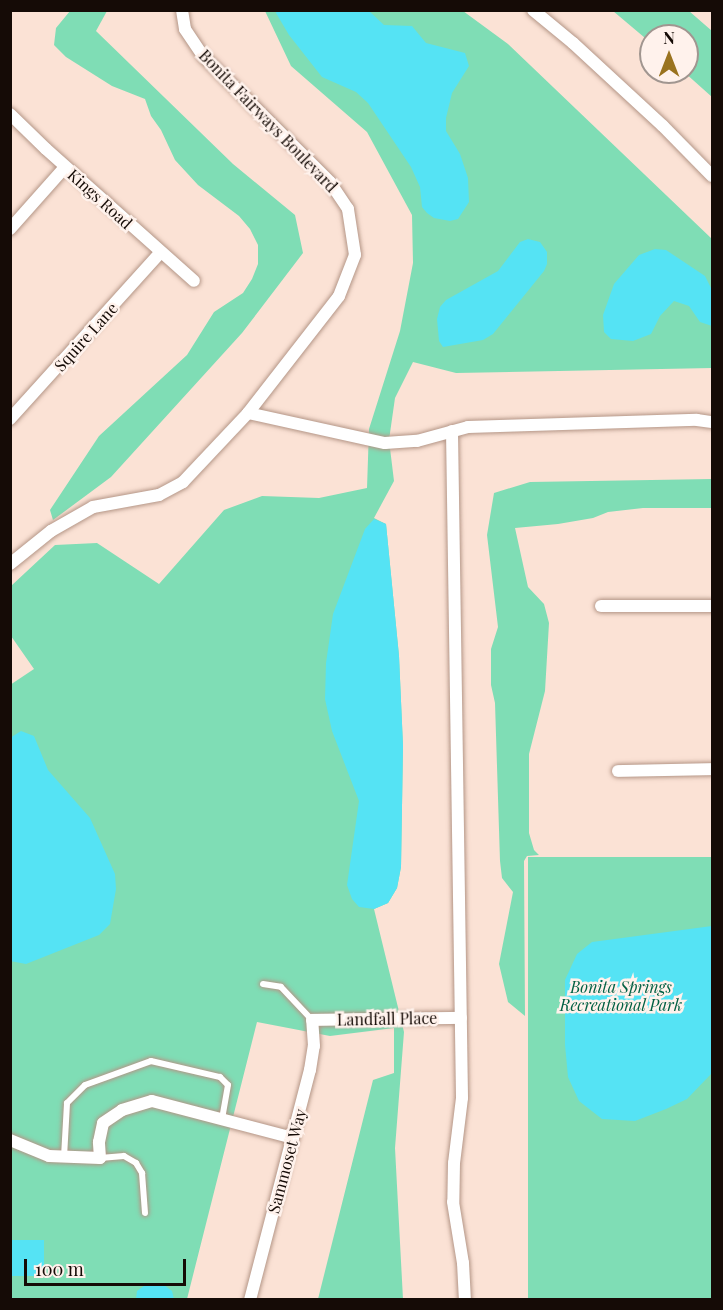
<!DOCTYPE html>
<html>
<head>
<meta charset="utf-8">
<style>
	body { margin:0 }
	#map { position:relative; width:723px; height:1310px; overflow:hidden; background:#fbe2d5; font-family:"Playfair Display",serif }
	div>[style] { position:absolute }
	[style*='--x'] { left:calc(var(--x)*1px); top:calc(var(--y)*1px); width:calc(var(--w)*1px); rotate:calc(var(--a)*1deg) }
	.green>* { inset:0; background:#7fddb5; transform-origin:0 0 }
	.water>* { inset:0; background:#55e3f4; transform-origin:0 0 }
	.roads { filter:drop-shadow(0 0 2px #b49687) drop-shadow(0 0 2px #b49687) }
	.service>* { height:6px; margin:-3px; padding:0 3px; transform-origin:3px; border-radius:3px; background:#fff }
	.minor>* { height:12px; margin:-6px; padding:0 6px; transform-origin:6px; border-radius:6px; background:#fff }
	span { translate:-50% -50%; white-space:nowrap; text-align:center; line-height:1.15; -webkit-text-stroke:5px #fff2ec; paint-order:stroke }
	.street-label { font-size:16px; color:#150b06 }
	.park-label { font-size:16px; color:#026043; font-style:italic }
	.frame { position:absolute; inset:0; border:12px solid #150b06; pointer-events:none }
	.north { position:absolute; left:639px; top:24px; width:60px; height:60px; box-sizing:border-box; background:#fff2ec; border:2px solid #a19690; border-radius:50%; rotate:0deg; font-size:16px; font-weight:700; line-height:24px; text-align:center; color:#150b06 }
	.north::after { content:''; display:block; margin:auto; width:21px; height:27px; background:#9a731f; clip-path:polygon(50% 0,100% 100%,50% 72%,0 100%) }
	.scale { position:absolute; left:24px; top:1259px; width:162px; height:27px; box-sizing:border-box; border:3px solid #150b06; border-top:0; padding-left:8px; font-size:18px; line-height:21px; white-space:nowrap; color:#150b06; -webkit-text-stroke:4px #fff2ec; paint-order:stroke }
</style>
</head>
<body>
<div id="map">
	<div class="green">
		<i style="clip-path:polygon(70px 11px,107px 11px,96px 31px,233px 164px,295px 215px,303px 253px,242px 333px,111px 477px,53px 520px,50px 510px,99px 436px,187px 355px,214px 312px,243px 293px,252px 279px,258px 264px,258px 245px,250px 229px,239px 216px,198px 185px,175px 160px,161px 130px,151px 116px,145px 99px,112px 86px,66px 57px,54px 45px,56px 28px)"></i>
		<i style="clip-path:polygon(265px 11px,463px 11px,508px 44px,712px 239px,712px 368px,456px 373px,413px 362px,395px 398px,389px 440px,394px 481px,374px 518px,386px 524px,399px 656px,403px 746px,401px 867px,397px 888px,388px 903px,374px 909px,404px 1032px,395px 1148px,403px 1299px,318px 1299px,373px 1080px,394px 1073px,394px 1028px,330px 1036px,257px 1022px,187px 1299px,11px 1299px,10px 685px,34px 669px,11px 636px,11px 586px,55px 545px,97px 543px,159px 584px,224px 510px,262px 496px,319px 498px,367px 488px,369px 429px,400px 331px,413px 263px,412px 215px,367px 132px,291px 66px)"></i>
		<i style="clip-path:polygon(613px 11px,689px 11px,712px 31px,712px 97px,684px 72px,687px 72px,687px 36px,651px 36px,651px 43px)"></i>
		<i style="clip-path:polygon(712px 479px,712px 508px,643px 508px,608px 512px,593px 518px,558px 524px,515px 528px,528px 587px,544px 604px,549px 623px,545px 691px,529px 754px,529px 833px,534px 850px,539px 855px,527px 856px,524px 861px,525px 1016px,508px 1002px,499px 964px,513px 892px,502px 878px,500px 861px,495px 703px,491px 685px,491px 649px,498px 627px,487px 535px,494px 493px,530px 482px)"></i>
		<i style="left:712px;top:857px;width:442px;height:184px;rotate:90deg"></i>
	</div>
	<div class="water">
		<i style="clip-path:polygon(277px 10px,369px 11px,384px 25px,412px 26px,426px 43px,465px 53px,469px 66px,452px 93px,446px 118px,446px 131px,460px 154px,468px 178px,469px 202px,458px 219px,450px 221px,434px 218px,427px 213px,422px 207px,420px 187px,411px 167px,368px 103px,356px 92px,322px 77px,289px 35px,276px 13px)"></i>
		<i style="clip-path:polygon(528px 239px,540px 242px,547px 252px,547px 264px,544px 271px,493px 334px,483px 340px,443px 347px,439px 341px,437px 319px,440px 307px,446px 300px,498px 271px,520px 242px)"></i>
		<i style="clip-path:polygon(655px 249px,666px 250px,705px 276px,712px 290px,712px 326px,700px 322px,689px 306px,674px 301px,660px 316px,651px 334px,633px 341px,611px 339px,604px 332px,603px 315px,614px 284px,639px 255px)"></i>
		<i style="clip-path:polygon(374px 519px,386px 524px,399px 656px,403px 746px,401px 867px,397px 888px,388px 903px,374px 909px,359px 907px,352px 899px,347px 885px,359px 801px,332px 731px,325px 699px,326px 663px,333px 614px,365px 529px)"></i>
		<i style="clip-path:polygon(21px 731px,34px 736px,48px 770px,90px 818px,115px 874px,116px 889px,110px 924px,99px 935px,26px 964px,10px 961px,10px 738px)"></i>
		<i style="clip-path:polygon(712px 926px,712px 1073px,687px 1099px,666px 1109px,635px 1121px,602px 1119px,579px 1101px,568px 1077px,565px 1045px,565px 980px,577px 954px,592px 942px)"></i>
		<i style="left:11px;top:1240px;width:33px;height:36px"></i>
		<i style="clip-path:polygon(158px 1285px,164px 1285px,172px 1291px,174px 1299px,136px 1299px,137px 1291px,144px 1286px)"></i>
	</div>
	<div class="roads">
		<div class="service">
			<i style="--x:263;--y:984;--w:18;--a:9"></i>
			<i style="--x:281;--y:987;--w:45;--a:46.8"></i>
			<i style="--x:64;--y:1157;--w:54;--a:-86.8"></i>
			<i style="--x:67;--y:1103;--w:25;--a:-45"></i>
			<i style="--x:85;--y:1085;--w:70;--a:-20"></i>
			<i style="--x:151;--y:1061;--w:71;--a:13.1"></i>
			<i style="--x:220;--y:1077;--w:11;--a:45"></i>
			<i style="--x:228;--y:1085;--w:35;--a:100"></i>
			<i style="--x:100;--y:1158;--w:24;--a:-5"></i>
			<i style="--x:124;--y:1156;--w:14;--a:30"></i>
			<i style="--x:136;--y:1163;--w:12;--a:59"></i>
			<i style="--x:142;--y:1173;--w:40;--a:85.7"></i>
		</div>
		<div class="minor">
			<i style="--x:533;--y:10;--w:52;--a:39.5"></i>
			<i style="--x:573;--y:43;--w:122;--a:42.7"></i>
			<i style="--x:663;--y:126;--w:70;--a:45.6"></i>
			<i style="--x:10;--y:114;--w:50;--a:44.2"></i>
			<i style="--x:46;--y:149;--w:198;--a:41.7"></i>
			<i style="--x:10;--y:229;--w:83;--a:-48.4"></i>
			<i style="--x:248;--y:413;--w:140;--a:12.4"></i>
			<i style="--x:385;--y:443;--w:32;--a:-4"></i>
			<i style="--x:417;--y:441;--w:53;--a:-15.4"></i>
			<i style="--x:468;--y:427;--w:229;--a:-1.8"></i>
			<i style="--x:697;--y:420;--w:15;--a:8"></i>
			<i style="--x:10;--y:419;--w:224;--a:-47.9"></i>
			<i style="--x:452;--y:431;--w:667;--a:89.14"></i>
			<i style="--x:462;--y:1098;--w:65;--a:97"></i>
			<i style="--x:454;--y:1163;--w:39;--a:91"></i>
			<i style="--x:453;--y:1202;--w:62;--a:80.7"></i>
			<i style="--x:463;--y:1263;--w:37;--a:87"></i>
			<i style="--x:10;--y:564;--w:53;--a:-38.8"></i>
			<i style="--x:51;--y:531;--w:48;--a:-29.7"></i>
			<i style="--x:93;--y:507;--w:67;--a:-10.3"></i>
			<i style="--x:159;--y:495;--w:27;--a:-28"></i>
			<i style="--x:183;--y:482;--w:95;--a:-46.7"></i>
			<i style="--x:248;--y:413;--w:148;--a:-52.1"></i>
			<i style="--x:339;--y:296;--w:44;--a:-68.7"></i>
			<i style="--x:355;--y:255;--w:47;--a:-98.7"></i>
			<i style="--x:348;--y:209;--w:32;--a:-124"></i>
			<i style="--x:330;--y:182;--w:179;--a:-135.2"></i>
			<i style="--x:203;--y:56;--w:32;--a:-124"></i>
			<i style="--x:185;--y:29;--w:19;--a:-99"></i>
			<i style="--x:601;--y:606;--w:111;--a:0"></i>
			<i style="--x:618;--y:771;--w:94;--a:-1.2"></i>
			<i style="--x:10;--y:1140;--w:42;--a:22.3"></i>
			<i style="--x:49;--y:1156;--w:51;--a:2.2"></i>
			<i style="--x:100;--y:1158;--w:16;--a:-94"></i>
			<i style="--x:99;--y:1142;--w:19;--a:-78"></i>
			<i style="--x:103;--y:1123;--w:23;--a:-34"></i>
			<i style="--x:122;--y:1110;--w:31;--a:-17"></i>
			<i style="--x:152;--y:1101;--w:146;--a:14.7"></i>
			<i style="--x:250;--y:1300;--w:238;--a:-75.4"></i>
			<i style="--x:310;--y:1070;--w:24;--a:-81"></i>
			<i style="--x:314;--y:1046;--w:26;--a:-94"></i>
			<i style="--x:312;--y:1020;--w:149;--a:-0.8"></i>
		</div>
	</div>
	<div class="street-label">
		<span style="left:268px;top:121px;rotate:46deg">Bonita Fairways Boulevard</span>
		<span style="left:100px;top:199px;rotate:42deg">Kings Road</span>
		<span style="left:86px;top:337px;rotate:-48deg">Squire Lane</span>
		<span style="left:387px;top:1019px;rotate:-1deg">Landfall Place</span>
		<span style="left:287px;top:1161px;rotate:-75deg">Sammoset Way</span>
	</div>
	<div class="park-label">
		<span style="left:621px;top:996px">Bonita Springs<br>Recreational Park</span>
	</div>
	<div class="frame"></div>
	<div class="north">N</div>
	<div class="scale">100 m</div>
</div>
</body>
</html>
